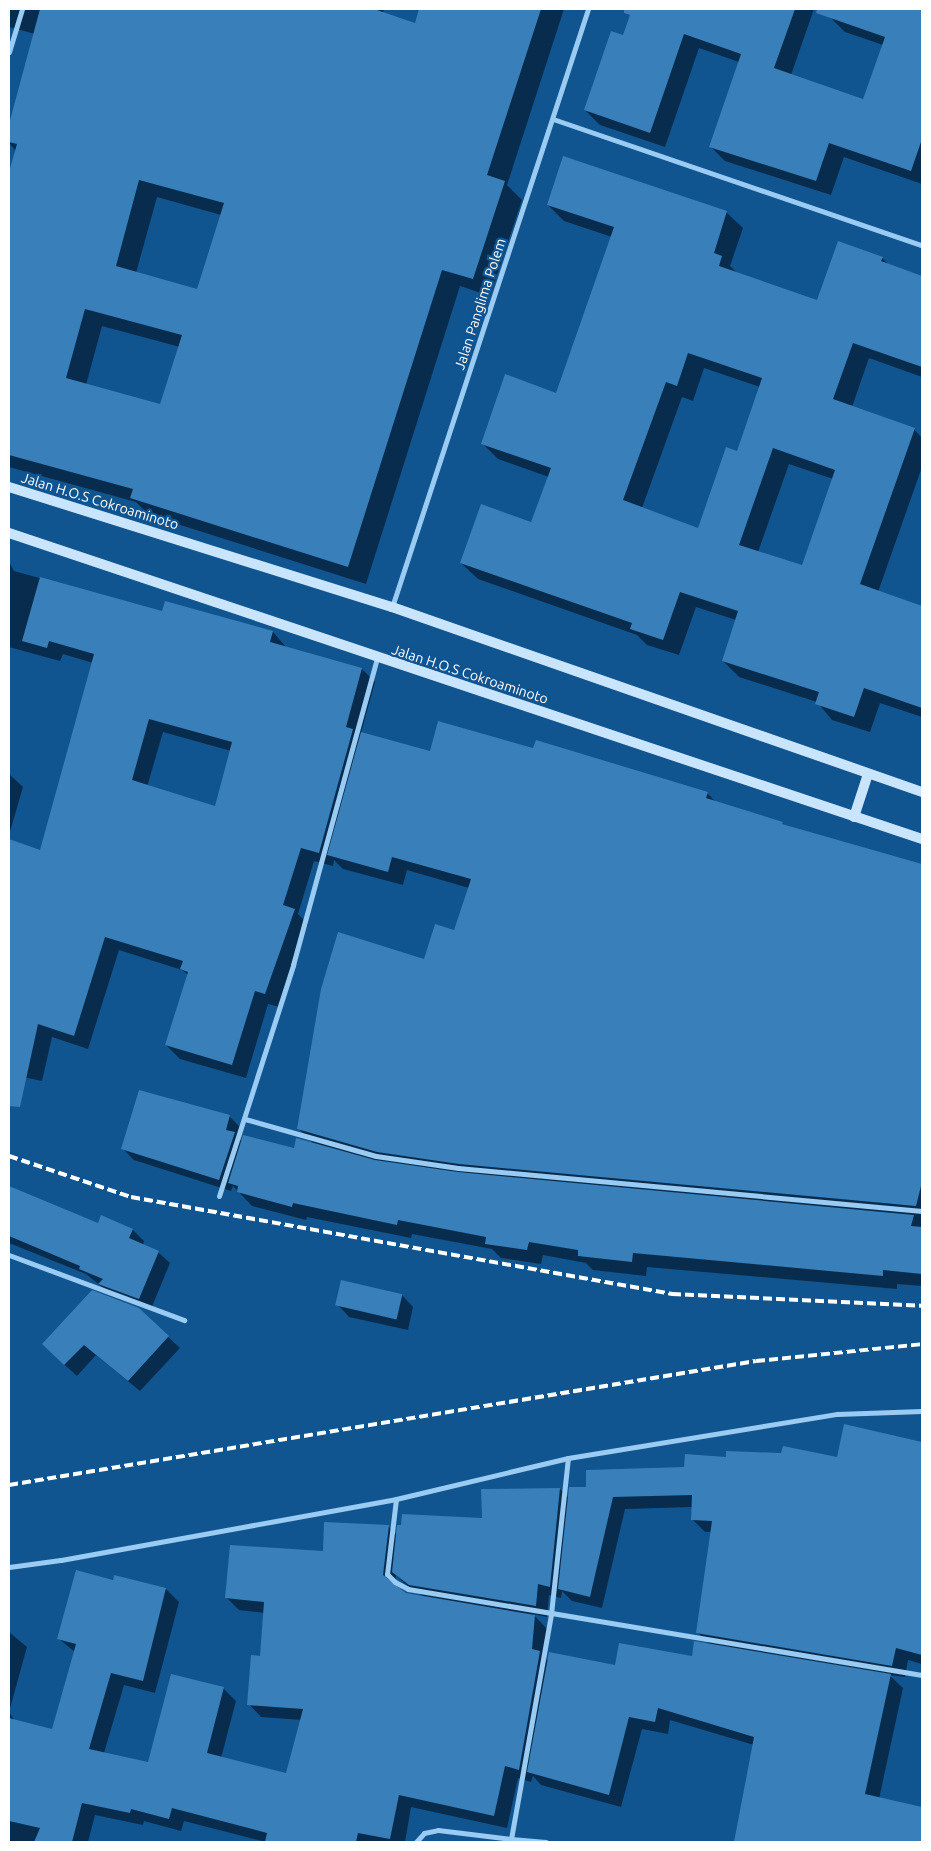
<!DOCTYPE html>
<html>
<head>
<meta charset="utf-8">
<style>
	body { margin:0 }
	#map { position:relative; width:931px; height:1851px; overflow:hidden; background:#105490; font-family:Ubuntu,sans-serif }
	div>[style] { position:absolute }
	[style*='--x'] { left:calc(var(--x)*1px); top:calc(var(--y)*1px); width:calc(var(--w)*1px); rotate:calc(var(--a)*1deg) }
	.shadow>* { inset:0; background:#0007 }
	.building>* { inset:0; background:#397fb9; transform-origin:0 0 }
	.street>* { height:5px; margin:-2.5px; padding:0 2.5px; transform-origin:2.5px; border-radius:2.5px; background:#9acbf3 }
	.secondary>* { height:10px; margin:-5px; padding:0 5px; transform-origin:5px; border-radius:5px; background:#c9e4fd }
	.rail>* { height:4px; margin-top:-2px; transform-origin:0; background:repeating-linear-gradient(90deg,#fff 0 9px,transparent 0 13px) }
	span { translate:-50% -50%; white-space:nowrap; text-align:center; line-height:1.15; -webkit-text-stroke:4.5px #105490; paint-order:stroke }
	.street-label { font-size:14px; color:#fff }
	.frame { position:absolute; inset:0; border:10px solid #fff; pointer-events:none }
</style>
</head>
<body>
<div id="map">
	<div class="shadow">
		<i style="clip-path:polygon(evenodd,9px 9px,384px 9px,383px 13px,416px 24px,421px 9px,564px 9px,507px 185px,522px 200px,490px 296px,460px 286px,366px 584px,149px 515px,136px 502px,9px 467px,9px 177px,16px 151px,9px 143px,9px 129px,35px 34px,9px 27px,9px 9px,157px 197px,221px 215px,198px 291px,136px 273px,157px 197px,9px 9px,102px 326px,180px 347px,161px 406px,86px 385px,102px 326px)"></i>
		<i style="clip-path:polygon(634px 9px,814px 9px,791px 75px,863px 100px,883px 45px,845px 32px,830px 17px,833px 9px,922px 9px,922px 184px,844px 157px,831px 195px,725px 161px,710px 146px,739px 62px,699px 48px,665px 147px,600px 125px,585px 110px,624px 36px)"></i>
		<i style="clip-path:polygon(evenodd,548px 205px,726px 212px,743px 228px,730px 266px,738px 274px,818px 302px,882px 258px,890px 266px,922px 277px,922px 377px,869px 358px,852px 407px,914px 429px,922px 438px,922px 467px,878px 592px,922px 607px,922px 717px,880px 703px,870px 732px,832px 720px,817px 702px,739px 677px,723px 661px,736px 620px,696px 607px,679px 655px,647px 645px,637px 635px,478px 579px,461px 563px,531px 523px,549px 477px,498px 459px,482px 443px,557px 394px,612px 237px,564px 221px,548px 205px,704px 368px,760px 387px,738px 453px,699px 530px,642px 508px,682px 397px,693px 401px,704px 368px,548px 205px,789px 464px,833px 479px,802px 567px,758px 552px,789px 464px)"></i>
		<i style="clip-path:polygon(evenodd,9px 562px,14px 571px,163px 612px,273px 632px,286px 647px,362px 669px,375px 682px,361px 733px,431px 752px,534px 750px,707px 793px,717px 803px,786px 827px,922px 866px,922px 1286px,897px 1284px,897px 1289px,647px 1267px,646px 1276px,593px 1270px,586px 1263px,543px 1255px,541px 1264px,501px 1258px,492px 1249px,412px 1234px,411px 1238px,307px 1217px,306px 1220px,252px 1206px,233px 1186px,231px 1191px,134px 1160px,123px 1149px,229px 1116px,241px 1128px,238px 1137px,242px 1142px,295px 1150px,314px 1144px,299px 1129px,425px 961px,455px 932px,469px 888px,407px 870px,403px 885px,343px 869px,334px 860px,333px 866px,314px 861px,298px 914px,308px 924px,279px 1007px,268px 1004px,246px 1078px,180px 1059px,166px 1045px,188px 975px,182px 970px,119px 950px,88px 1049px,52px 1037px,42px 1081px,9px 1074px,9px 840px,41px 851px,93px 663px,63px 654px,60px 661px,9px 647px,9px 562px,163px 732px,231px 751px,216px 808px,147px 787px,163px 732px)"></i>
		<i style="clip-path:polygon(9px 774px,23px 787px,9px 835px)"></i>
		<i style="clip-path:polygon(9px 1187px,98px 1225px,133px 1230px,144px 1241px,143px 1245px,158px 1252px,170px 1263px,151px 1309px,112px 1295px,86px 1274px,9px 1243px)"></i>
		<i style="clip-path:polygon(402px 1295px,413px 1307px,408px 1330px,349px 1317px,338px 1305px)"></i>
		<i style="clip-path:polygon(138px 1309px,180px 1348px,140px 1391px,96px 1355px,77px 1376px,55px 1356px)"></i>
		<i style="clip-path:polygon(evenodd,727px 1458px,894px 1459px,922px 1466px,922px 1664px,908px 1660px,905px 1677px,889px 1675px,903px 1688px,879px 1799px,922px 1809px,922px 1842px,735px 1842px,754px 1745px,670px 1720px,668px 1734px,642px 1729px,621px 1807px,541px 1785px,533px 1776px,531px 1782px,518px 1778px,507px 1828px,411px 1807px,405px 1842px,266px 1842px,184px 1821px,181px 1831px,144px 1821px,143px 1825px,95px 1815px,88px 1842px,9px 1842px,9px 1632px,27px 1647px,9px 1712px,15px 1721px,52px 1731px,75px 1652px,59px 1639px,115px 1577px,166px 1589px,179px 1602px,155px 1693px,124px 1685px,104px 1753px,149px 1763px,223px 1688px,236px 1701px,221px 1758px,287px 1775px,302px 1720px,261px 1717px,249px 1704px,261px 1657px,265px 1613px,239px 1610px,226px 1597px,388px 1526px,397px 1535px,484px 1519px,560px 1489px,569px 1498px,587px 1488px,727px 1458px,693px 1507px,693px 1520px,705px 1532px,711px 1532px,697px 1632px,710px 1645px,693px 1657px,616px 1666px,548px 1661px,544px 1657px,547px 1629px,533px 1614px,547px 1617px,549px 1595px,561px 1598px,562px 1591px,572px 1601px,602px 1608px,625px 1509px,693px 1507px,727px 1458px,396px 1575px,405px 1584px,424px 1597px,407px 1595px,395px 1588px,396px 1575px)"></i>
	</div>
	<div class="building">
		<i style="clip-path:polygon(evenodd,40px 9px,374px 9px,415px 23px,419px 9px,541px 9px,487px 175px,505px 181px,473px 279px,442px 270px,348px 567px,130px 498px,133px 489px,9px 455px,9px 172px,17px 144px,9px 142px,9px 124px,40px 9px,139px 180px,224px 203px,197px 289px,116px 266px,139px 180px,40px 9px,85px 309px,182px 335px,160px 404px,66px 378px,85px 309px)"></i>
		<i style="clip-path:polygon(624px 9px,795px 9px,774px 68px,863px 99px,885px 37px,816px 13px,817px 9px,922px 9px,922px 139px,911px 171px,829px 143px,816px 181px,709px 147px,741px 54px,684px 34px,650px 133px,584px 110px,611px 31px,623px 35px,630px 15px,624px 13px)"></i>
		<i style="clip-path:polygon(evenodd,563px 156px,727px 211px,714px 253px,722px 256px,719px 266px,817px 300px,838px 241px,883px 257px,881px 261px,922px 276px,922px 367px,853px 343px,833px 399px,915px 428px,860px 584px,922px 606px,922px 708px,864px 688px,854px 717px,815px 704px,819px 692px,722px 661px,738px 611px,680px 592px,663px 640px,630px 629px,632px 623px,460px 563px,481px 504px,531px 522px,551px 468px,481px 444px,505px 374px,556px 393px,614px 227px,547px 205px,563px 156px,688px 353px,762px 378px,737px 451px,726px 447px,698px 528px,623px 500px,666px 382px,677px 386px,688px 353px,563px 156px,773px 448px,835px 470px,802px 565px,739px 545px,773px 448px)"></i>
		<i style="clip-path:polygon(evenodd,40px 577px,162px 611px,165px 601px,273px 631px,270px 642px,362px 668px,346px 727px,353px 729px,319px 853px,301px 848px,283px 905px,295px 909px,265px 994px,255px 991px,232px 1065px,165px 1045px,188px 972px,180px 969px,183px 961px,105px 937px,74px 1036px,38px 1024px,20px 1107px,9px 1106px,9px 839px,40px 850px,94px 654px,49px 641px,47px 648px,22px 641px,40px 577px,149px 719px,232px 742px,215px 806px,132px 780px,149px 719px)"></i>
		<i style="clip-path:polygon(438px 721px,533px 748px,536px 740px,708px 792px,706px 798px,783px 822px,782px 824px,922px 864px,922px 1182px,916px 1206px,459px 1164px,377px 1152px,297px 1129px,321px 989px,338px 932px,424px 959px,435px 924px,454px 930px,471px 879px,392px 857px,388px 872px,327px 855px,361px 732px,430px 751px)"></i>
		<i style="clip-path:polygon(139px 1090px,230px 1115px,226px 1130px,235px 1132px,219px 1180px,121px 1149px)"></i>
		<i style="clip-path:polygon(243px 1135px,294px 1148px,296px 1138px,375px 1160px,458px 1172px,914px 1215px,911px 1226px,922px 1227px,922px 1274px,883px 1270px,883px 1276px,633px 1253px,632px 1262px,578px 1256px,578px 1250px,529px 1242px,527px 1250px,485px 1244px,486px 1237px,398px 1220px,397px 1225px,293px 1203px,292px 1207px,237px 1192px,238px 1186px,228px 1183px)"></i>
		<i style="clip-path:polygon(9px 1186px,98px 1223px,101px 1215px,133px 1229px,129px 1238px,159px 1251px,139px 1299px,98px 1284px,103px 1279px,79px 1269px,80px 1266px,9px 1236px)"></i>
		<i style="left:341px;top:1280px;width:63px;height:26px;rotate:13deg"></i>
		<i style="clip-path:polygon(92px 1290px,139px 1308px,169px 1336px,128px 1381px,84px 1345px,64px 1365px,42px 1344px)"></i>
		<i style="clip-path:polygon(844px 1424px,922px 1442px,922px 1655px,896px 1648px,892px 1666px,696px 1633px,712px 1521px,691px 1520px,692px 1495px,613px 1497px,590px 1597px,558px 1589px,569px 1487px,586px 1487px,586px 1470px,684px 1467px,685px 1454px,726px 1457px,726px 1451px,781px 1453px,783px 1446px,837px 1457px)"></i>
		<i style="clip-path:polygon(560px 1488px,550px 1587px,538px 1584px,536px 1606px,409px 1585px,392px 1572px,397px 1525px,401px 1525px,402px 1514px,482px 1518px,481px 1489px)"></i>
		<i style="clip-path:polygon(324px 1522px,389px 1525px,383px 1575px,406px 1593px,535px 1615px,532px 1649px,540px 1651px,519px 1770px,505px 1766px,494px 1816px,399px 1795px,390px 1839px,358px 1833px,356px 1842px,265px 1842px,267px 1833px,172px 1808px,169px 1819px,131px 1809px,130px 1813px,82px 1803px,72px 1842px,34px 1842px,40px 1828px,9px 1821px,9px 1718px,52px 1729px,76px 1644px,57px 1639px,76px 1570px,113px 1580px,114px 1575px,166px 1588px,143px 1681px,111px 1673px,89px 1749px,148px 1762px,171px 1674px,224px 1687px,207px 1753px,286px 1773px,303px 1709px,247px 1705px,251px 1655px,260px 1656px,264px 1602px,225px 1598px,230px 1545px,323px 1551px)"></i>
		<i style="clip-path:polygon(694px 1641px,891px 1674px,865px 1794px,922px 1807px,922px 1842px,734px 1842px,754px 1737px,658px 1708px,655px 1722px,629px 1717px,609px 1795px,527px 1772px,549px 1652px,615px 1665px,619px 1643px,692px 1656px)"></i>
	</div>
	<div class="street">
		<i style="--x:9;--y:52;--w:45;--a:-73.2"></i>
		<i style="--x:553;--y:119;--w:390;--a:18.9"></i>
		<i style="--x:392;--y:607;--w:629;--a:-71.85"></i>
		<i style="--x:245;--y:1119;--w:136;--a:15.8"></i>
		<i style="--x:376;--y:1156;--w:83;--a:8.3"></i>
		<i style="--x:458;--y:1168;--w:466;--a:5.3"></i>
		<i style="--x:219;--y:1196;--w:243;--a:-72.2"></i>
		<i style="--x:293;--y:965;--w:319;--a:-74.7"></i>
		<i style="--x:9;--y:1255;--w:187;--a:20.4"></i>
		<i style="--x:396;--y:1499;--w:76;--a:96.8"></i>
		<i style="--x:387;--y:1574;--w:11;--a:45"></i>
		<i style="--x:395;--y:1582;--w:15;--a:28"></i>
		<i style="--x:408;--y:1589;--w:521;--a:9.5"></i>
		<i style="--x:9;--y:1567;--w:52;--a:-7.7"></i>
		<i style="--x:61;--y:1560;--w:341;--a:-10.3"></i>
		<i style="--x:396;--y:1499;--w:177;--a:-13.4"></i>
		<i style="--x:568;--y:1458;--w:273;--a:-9.3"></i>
		<i style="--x:837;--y:1414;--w:85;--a:-2"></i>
		<i style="--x:511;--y:1839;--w:35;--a:5"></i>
		<i style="--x:416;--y:1842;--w:12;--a:-48"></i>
		<i style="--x:424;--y:1833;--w:14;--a:-12"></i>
		<i style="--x:438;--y:1830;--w:74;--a:7"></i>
		<i style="--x:511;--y:1839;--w:229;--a:-79.9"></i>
		<i style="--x:551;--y:1614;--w:157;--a:-83.8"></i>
	</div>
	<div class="secondary">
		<i style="--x:9;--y:487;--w:401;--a:17.4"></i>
		<i style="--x:392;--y:607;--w:561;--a:19.24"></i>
		<i style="--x:9;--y:533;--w:963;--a:18.53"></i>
		<i style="--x:854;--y:817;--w:45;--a:-72"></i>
	</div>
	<div class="rail">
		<i style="--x:9;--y:1156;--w:129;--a:18.6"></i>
		<i style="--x:131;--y:1197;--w:550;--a:10.16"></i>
		<i style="--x:672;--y:1294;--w:250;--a:2.7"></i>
		<i style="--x:9;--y:1485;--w:757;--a:-9.43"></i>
		<i style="--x:756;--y:1361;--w:167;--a:-5.8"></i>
	</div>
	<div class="street-label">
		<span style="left:480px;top:304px;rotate:-72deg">Jalan Panglima Polem</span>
		<span style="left:100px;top:501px;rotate:17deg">Jalan H.O.S Cokroaminoto</span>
		<span style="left:470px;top:674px;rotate:18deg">Jalan H.O.S Cokroaminoto</span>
	</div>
	<div class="frame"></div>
</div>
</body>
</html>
